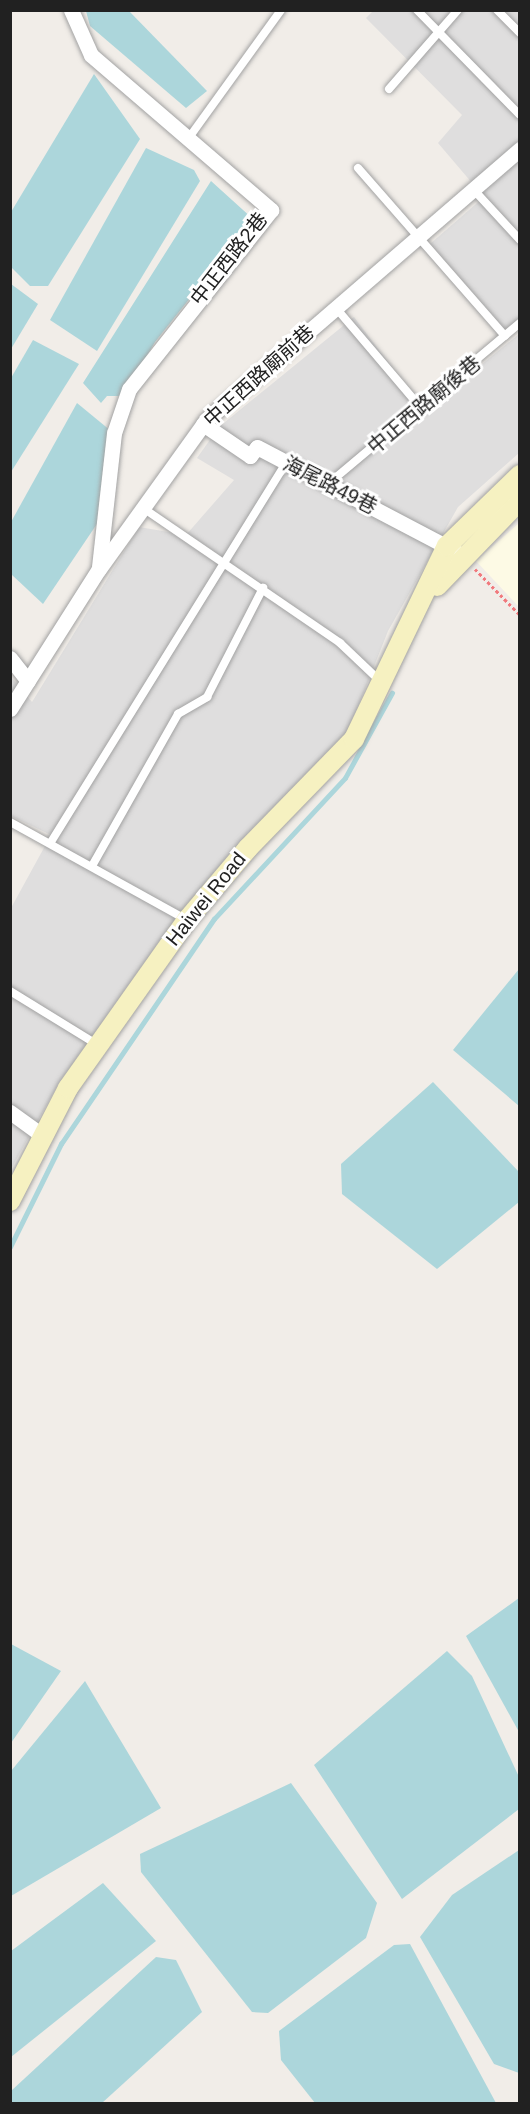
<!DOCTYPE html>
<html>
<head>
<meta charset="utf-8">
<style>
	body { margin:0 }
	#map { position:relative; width:530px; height:2114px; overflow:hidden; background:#f1ede8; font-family:Helvetica,"Noto Sans TC",sans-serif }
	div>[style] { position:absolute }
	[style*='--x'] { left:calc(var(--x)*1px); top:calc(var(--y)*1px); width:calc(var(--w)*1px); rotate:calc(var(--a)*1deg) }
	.residential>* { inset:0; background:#dfdede }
	.education>* { inset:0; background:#fdfae5 }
	.water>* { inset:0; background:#acd6db }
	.stream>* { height:4.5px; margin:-2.25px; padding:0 2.25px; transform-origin:2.25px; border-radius:2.25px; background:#acd6db }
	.path>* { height:3px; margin-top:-1.5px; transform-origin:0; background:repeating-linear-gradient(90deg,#f1797d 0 3px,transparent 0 6px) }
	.roads { filter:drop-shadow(0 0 2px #a2a2a2) drop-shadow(0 0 2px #a2a2a2) }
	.lane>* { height:8px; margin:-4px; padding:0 4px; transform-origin:4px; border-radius:4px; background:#fff }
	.street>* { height:15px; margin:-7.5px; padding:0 7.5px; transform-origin:7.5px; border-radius:7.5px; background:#fff }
	.secondary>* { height:20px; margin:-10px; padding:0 10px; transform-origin:10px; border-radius:10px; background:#f6f1c1 }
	span { translate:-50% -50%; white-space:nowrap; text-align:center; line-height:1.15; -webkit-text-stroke:6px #fff; paint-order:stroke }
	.street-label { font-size:20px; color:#212121 }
	.frame { position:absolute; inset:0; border:12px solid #212121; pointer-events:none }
</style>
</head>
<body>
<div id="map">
	<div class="residential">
		<i style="clip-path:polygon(374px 10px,519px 11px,520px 320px,506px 331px,430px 244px,484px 197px,438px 143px,462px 115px,366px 18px)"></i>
		<i style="clip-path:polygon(354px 317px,425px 411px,519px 334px,519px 453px,458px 507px,388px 631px,346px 737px,60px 1081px,11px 1169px,11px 908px,51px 835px,11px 816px,11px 677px,32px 702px,139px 527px,186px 535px,234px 480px,197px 458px,219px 427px)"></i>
	</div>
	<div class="education">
		<i style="clip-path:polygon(519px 523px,519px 607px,476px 561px)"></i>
	</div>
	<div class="water">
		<i style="clip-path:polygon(86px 11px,129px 11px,207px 91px,186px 108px,90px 26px)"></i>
		<i style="clip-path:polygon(94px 74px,140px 139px,48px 286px,30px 286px,11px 267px,11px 212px)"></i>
		<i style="clip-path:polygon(146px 148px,194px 170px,200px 181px,97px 351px,50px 320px)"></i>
		<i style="clip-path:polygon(211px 181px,253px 219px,155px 342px,123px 396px,107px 396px,101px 403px,83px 383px)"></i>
		<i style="clip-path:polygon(11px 284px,38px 304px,11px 349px)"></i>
		<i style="clip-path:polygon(33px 340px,79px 364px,11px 472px,11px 378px)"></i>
		<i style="clip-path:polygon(77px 403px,111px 431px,105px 512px,43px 604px,11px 574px,11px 522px)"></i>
		<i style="clip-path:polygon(519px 969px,519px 1106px,453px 1050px)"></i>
		<i style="clip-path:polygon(433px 1082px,520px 1173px,519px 1202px,437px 1269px,342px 1194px,341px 1164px)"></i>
		<i style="clip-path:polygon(519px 1598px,519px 1732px,466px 1636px)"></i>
		<i style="clip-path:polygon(11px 1644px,61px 1671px,11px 1743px)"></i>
		<i style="clip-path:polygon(447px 1651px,472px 1676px,519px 1777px,519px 1809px,402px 1899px,314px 1765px)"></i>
		<i style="clip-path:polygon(85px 1681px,161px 1808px,11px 1896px,11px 1771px)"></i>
		<i style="clip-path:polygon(291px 1783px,377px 1903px,366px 1938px,268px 2013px,252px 2012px,141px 1872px,140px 1854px)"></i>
		<i style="clip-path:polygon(519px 1850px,519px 2073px,494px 2064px,420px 1937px,452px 1895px)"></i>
		<i style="clip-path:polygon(103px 1883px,156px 1941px,11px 2057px,11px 1951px)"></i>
		<i style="clip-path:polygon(410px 1944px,496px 2103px,315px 2103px,281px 2060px,279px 2031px,394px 1945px)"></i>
		<i style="clip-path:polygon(156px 1957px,176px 1960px,202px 2012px,102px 2103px,11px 2103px,11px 2091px)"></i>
	</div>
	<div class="stream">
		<i style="--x:10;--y:1247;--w:115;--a:-63.7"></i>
		<i style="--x:61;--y:1144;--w:272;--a:-55.8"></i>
		<i style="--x:214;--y:919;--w:192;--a:-47.1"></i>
		<i style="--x:345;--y:778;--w:97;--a:-61.1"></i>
	</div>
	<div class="path">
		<i style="--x:475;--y:569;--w:64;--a:45.6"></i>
	</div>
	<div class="roads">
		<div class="lane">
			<i style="--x:417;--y:10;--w:147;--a:45.6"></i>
			<i style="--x:497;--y:10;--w:33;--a:45"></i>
			<i style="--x:389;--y:89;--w:105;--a:-48.9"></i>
			<i style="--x:188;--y:139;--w:159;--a:-54.2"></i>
			<i style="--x:358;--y:168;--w:223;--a:48.8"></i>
			<i style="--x:473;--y:189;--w:69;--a:47.3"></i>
			<i style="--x:336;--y:308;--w:133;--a:49.6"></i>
			<i style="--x:328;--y:484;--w:251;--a:-40"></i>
			<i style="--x:143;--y:508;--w:239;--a:34.4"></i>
			<i style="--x:340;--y:643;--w:55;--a:43.5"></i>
			<i style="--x:10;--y:822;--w:202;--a:29"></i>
			<i style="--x:51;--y:842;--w:446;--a:-58.2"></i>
			<i style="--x:92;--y:866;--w:175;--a:-60.5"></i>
			<i style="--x:178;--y:714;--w:34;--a:-30"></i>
			<i style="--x:207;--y:697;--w:123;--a:-62.8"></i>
			<i style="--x:10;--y:991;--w:101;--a:31.6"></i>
		</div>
		<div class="street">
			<i style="--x:71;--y:10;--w:49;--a:66"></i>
			<i style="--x:91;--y:55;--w:238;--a:40.7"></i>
			<i style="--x:271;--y:210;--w:228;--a:128.4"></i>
			<i style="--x:129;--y:389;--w:46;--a:108.8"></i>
			<i style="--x:114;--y:433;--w:134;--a:96.4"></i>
			<i style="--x:203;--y:424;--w:57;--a:34.2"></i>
			<i style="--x:250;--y:456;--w:11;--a:-52"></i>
			<i style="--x:257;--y:447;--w:224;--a:27.7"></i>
			<i style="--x:10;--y:658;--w:29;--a:52"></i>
			<i style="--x:10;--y:709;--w:166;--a:-57.6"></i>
			<i style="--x:99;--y:569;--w:183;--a:-54.3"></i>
			<i style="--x:206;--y:420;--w:415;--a:-40.8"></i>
			<i style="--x:10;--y:1112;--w:39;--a:36"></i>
		</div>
		<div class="secondary">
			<i style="--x:437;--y:586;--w:120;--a:-46"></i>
			<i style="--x:10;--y:1201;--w:127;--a:-62.8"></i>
			<i style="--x:68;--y:1088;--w:206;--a:-54.7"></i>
			<i style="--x:187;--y:920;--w:94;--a:-49.7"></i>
			<i style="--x:248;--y:848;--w:152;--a:-45.8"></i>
			<i style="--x:354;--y:739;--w:214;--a:-64.3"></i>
			<i style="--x:447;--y:546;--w:102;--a:-44.2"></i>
		</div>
	</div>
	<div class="street-label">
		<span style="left:229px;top:259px;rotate:-52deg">中正西路2巷</span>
		<span style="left:259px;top:376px;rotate:-42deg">中正西路廟前巷</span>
		<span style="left:424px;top:405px;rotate:-40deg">中正西路廟後巷</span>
		<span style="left:330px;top:485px;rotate:27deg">海尾路49巷</span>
		<span style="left:206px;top:899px;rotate:-51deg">Haiwei Road</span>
	</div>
	<div class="frame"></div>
</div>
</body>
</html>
